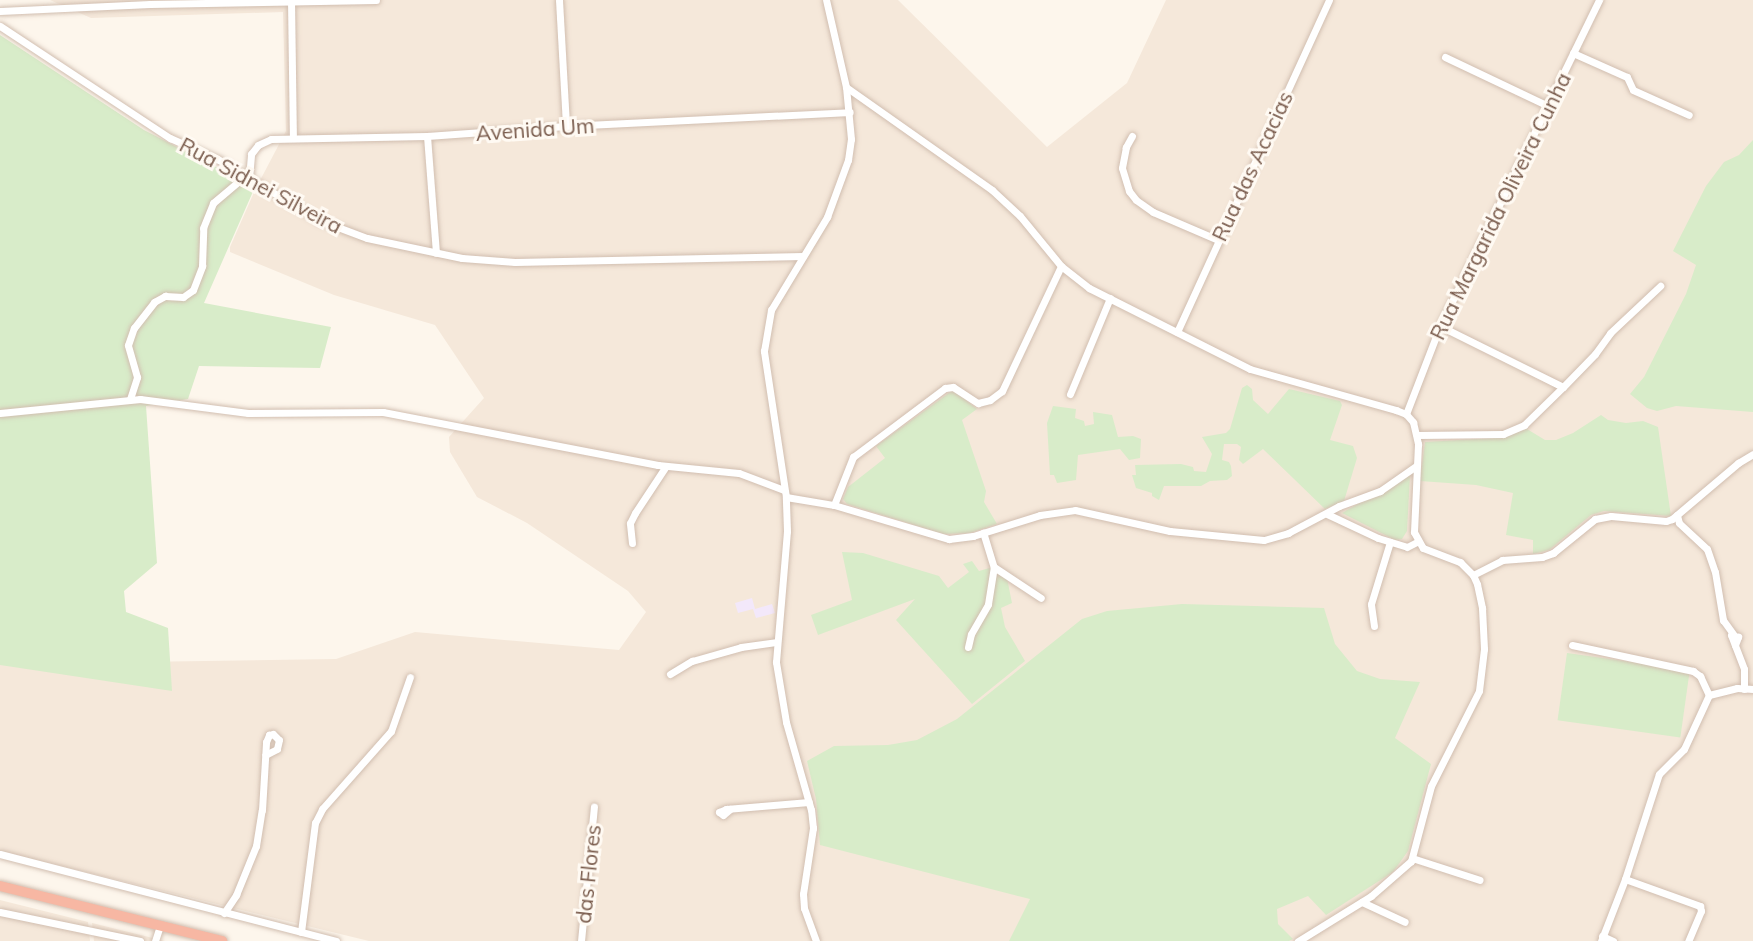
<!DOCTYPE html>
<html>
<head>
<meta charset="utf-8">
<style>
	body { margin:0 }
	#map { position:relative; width:1753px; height:941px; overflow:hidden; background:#fdf6ec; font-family:Mulish,sans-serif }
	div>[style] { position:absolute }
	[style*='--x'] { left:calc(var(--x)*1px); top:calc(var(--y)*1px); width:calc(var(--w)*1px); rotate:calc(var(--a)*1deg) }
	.residential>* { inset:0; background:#f5e8da }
	.education>* { inset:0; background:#f3e8fa }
	.green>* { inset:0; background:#d8ecc9; transform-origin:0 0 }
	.roads { filter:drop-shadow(0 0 2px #d1beb0) drop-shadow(0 0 2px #d1beb0) }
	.minor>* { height:7px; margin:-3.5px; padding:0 3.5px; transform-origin:3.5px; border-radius:3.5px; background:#fff }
	.highway>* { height:10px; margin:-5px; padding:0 5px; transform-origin:5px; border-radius:5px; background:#f7b7a3 }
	span { translate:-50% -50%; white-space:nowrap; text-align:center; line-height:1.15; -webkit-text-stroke:6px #fffaf3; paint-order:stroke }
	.street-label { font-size:21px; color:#7a5c4d }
</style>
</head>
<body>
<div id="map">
	<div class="residential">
		<i style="clip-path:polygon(50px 0,898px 0,1047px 147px,1127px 83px,1166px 0,1753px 0,1753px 941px,369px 941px,0 851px,0 664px,336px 659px,415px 632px,619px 650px,646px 612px,628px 591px,527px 523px,477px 497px,450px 452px,449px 437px,484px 398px,435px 325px,334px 295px,230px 252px,230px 247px,255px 190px,286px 131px,283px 12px,91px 18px)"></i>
		<i style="clip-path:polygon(0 900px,88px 922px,90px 941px,0 941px)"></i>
		<i style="clip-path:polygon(92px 923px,165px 941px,94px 941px)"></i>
	</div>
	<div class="education">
		<i style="clip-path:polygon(752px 598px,755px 609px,772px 604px,775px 613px,756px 618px,753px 609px,738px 613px,735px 603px)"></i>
	</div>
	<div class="green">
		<i style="clip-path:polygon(0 35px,144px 130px,255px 187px,204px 303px,331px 327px,320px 368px,199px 366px,188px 399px,146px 406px,157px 563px,124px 591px,126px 612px,168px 628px,172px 691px,0 665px)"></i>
		<i style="clip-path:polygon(1753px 140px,1753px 412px,1676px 406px,1657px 411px,1647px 408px,1630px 394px,1644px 377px,1686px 294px,1696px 265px,1673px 251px,1706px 186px,1724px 162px,1739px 155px)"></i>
		<i style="clip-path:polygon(1247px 385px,1252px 389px,1253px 400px,1268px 414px,1289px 389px,1340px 401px,1342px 405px,1330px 440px,1353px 446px,1357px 458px,1344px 501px,1325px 509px,1263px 449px,1243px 464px,1239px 460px,1241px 447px,1237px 444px,1224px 444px,1222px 460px,1229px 462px,1231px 466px,1232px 476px,1227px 480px,1210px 481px,1201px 486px,1164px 486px,1159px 500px,1152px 496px,1152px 493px,1136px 488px,1132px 475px,1136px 475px,1135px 465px,1181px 464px,1193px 467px,1194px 471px,1206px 472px,1212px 454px,1202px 437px,1226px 433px,1230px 429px,1242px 388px)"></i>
		<i style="clip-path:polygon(953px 390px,977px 409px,962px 420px,986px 491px,984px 502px,997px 524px,970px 533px,943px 534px,847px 504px,843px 499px,848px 487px,885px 458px,876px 446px)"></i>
		<i style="clip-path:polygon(1053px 406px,1076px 409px,1075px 418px,1084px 421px,1085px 426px,1094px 424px,1093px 412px,1112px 415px,1118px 437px,1133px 436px,1141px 439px,1140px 458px,1129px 460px,1120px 449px,1078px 455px,1076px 480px,1057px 483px,1054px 475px,1050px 475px,1047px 423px)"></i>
		<i style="clip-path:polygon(1601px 415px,1608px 420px,1626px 423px,1643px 421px,1658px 427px,1671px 516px,1604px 511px,1591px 515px,1549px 550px,1533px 554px,1533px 540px,1506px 535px,1513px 493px,1476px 485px,1420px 481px,1425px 442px,1492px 438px,1527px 429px,1545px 440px,1556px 440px,1573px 433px)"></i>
		<i style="clip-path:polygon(1408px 475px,1410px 476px,1407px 531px,1402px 539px,1395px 540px,1342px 513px)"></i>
		<i style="clip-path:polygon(842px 552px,863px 553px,939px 576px,948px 588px,969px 572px,963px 564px,972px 561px,979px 571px,993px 567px,1007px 578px,1012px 603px,1001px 608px,1005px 627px,1025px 661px,972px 704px,896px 620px,915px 599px,818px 635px,811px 615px,852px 600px)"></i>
		<i style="clip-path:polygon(1182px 604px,1324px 608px,1335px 644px,1357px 671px,1380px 679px,1420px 682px,1395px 738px,1431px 764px,1408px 851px,1393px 872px,1326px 915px,1308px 896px,1277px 909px,1278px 924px,1293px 939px,1289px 941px,1009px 941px,1030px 899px,820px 845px,816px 799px,807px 761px,834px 746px,888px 745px,917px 740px,957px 719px,1082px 619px,1107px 611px)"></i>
		<i style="left:1567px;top:653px;width:124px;height:68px;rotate:8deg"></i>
	</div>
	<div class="roads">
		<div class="minor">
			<i style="--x:291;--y:0;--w:137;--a:89.2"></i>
			<i style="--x:559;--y:0;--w:126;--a:86.8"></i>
			<i style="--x:0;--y:11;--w:150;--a:-2.7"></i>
			<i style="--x:150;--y:4;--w:226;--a:-1"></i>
			<i style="--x:0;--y:26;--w:204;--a:33.4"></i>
			<i style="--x:170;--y:138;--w:54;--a:24.2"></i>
			<i style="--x:219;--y:160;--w:117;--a:31"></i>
			<i style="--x:319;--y:220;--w:51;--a:20.6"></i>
			<i style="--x:367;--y:238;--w:97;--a:11.9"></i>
			<i style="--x:462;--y:258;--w:53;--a:4.3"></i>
			<i style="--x:515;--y:262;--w:288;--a:-1.2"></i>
			<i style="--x:1573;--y:53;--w:59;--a:24"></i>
			<i style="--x:1627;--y:77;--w:14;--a:65"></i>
			<i style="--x:1633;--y:90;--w:61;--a:24.1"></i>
			<i style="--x:1445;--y:57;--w:114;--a:25.4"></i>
			<i style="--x:846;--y:87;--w:179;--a:35.2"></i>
			<i style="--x:992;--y:190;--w:38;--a:43"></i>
			<i style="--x:1020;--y:216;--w:65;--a:50.6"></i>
			<i style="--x:1061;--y:266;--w:36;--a:38"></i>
			<i style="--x:1089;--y:288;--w:180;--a:26.7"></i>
			<i style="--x:1250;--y:369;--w:152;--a:15.7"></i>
			<i style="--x:1396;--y:410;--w:11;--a:22"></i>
			<i style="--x:1406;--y:414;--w:11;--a:49"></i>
			<i style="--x:1413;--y:422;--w:23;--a:77"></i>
			<i style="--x:1418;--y:444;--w:88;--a:92.6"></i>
			<i style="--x:1414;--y:532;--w:18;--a:61"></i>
			<i style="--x:1423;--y:548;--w:40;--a:21"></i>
			<i style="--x:1460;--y:562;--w:18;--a:45"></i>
			<i style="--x:1473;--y:575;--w:10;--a:66"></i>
			<i style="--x:1477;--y:584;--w:25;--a:78"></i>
			<i style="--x:1482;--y:608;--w:41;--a:87.2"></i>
			<i style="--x:1484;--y:649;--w:42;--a:96.8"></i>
			<i style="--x:1479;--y:691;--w:106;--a:116.8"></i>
			<i style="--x:1431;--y:786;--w:78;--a:104.9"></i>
			<i style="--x:1411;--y:861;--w:53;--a:138.8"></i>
			<i style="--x:1371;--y:896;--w:86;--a:148.3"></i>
			<i style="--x:427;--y:136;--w:117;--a:85.6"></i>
			<i style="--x:1132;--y:136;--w:13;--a:119"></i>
			<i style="--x:1126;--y:147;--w:21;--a:101"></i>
			<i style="--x:1122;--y:168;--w:24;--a:73"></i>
			<i style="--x:1129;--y:191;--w:11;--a:52"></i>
			<i style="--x:1136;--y:200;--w:21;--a:35"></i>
			<i style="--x:1153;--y:212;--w:71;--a:23.3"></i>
			<i style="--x:249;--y:178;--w:24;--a:-85"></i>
			<i style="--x:251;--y:154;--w:11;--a:-52"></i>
			<i style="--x:258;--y:145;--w:14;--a:-25"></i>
			<i style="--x:271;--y:139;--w:156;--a:-1.1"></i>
			<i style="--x:427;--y:136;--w:139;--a:-4.1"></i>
			<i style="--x:566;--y:126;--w:284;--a:-2.8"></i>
			<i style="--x:1177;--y:332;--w:365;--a:-65.4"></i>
			<i style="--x:1563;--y:387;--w:46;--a:-45.9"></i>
			<i style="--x:1595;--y:354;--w:26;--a:-54"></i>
			<i style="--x:1610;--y:333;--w:69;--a:-43.2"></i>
			<i style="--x:1070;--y:394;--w:104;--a:-67.4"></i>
			<i style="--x:130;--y:399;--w:23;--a:-72"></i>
			<i style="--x:137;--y:377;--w:33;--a:-106"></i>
			<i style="--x:128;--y:345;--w:18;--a:-71"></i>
			<i style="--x:134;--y:328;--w:33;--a:-52"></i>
			<i style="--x:154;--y:302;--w:13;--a:-29"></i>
			<i style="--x:165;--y:296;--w:18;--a:3"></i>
			<i style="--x:183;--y:297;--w:12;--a:-35"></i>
			<i style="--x:193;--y:290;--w:26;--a:-69"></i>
			<i style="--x:202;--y:266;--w:38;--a:-88"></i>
			<i style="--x:203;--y:228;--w:27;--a:-68"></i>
			<i style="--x:213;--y:203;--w:42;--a:-40.2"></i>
			<i style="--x:0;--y:413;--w:141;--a:-5.7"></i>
			<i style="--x:140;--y:399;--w:109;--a:7.4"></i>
			<i style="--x:248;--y:413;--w:135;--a:-0.4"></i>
			<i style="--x:383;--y:412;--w:280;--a:10.9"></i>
			<i style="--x:658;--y:465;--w:81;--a:5.6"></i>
			<i style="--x:739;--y:473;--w:48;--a:20.7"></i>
			<i style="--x:1406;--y:414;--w:94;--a:-68.9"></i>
			<i style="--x:1440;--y:326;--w:363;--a:-64"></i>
			<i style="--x:1417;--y:435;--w:86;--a:-0.7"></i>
			<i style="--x:1503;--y:434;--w:23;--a:-23"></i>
			<i style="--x:1524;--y:425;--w:54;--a:-44.3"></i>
			<i style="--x:1563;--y:387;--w:137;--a:-153.6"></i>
			<i style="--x:786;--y:497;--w:49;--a:9.5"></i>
			<i style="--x:834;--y:505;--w:120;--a:16.5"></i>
			<i style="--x:949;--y:539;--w:24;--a:-7"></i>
			<i style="--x:973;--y:536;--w:70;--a:-17.4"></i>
			<i style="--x:1040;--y:515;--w:35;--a:-8"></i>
			<i style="--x:1075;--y:510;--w:97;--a:12.5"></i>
			<i style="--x:1170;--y:531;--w:94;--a:5.5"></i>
			<i style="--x:1264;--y:540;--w:25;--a:-16"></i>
			<i style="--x:1288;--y:533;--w:58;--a:-27.9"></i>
			<i style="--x:1339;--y:506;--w:44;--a:-20.1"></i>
			<i style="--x:1380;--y:491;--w:44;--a:-34.8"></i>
			<i style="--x:834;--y:505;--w:52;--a:-68.4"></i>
			<i style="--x:853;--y:457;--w:115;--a:-36.9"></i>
			<i style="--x:945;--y:388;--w:8;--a:-7"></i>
			<i style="--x:953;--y:387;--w:30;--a:33"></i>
			<i style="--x:978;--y:403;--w:12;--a:-14"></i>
			<i style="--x:990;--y:400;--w:15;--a:-37"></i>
			<i style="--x:1002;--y:391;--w:138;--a:-64.7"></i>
			<i style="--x:1327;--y:514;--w:56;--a:25.2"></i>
			<i style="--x:1378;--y:538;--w:30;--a:17"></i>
			<i style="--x:1407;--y:547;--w:11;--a:-27"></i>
			<i style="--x:1677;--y:515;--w:8;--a:76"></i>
			<i style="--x:1679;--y:523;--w:38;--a:43"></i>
			<i style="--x:1707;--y:549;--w:24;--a:71"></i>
			<i style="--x:1715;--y:572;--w:49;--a:80.5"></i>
			<i style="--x:1723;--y:620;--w:17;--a:54"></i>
			<i style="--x:632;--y:543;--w:20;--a:-96"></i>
			<i style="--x:630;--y:523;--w:11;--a:-63"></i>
			<i style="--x:635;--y:513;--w:56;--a:-56.6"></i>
			<i style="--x:994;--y:567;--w:56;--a:33.4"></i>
			<i style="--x:1473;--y:575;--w:33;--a:-27"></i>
			<i style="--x:1502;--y:560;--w:40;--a:-4.3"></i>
			<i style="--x:1542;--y:557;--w:12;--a:-20"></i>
			<i style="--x:1553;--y:553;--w:54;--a:-39"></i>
			<i style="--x:1595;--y:519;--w:16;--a:-11"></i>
			<i style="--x:1611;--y:516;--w:55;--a:5.2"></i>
			<i style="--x:1666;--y:521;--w:6;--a:-18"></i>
			<i style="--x:1672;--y:519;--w:87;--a:-40.3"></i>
			<i style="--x:1738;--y:463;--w:17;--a:-31"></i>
			<i style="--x:1374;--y:626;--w:22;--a:-98"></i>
			<i style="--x:1371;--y:604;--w:65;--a:-73"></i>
			<i style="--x:1572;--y:645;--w:124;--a:12.1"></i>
			<i style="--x:1693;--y:671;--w:9;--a:36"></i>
			<i style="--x:1700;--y:676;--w:21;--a:65"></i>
			<i style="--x:1735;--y:645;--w:9;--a:-69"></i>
			<i style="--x:1738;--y:637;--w:7;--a:-164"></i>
			<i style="--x:1731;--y:635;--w:36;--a:69"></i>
			<i style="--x:1744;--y:669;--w:20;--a:90"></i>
			<i style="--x:968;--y:647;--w:13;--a:-77"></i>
			<i style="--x:971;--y:634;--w:34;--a:-60"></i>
			<i style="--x:988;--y:604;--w:36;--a:-81"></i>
			<i style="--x:994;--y:568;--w:37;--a:-107"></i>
			<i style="--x:670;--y:674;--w:26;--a:-31"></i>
			<i style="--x:692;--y:661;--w:51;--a:-15.9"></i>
			<i style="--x:741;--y:647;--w:35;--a:-8"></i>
			<i style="--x:730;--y:809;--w:9;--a:139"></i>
			<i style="--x:723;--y:815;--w:5;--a:-143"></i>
			<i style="--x:719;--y:812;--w:8;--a:-23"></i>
			<i style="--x:726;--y:809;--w:83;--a:-4.8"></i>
			<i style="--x:0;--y:854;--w:347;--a:14.5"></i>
			<i style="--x:1412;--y:858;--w:71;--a:17.9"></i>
			<i style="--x:1625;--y:879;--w:80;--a:19.8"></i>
			<i style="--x:1700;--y:906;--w:5;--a:79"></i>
			<i style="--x:1701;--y:911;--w:33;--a:113"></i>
			<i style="--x:1362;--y:902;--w:47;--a:24.9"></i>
			<i style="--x:0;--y:912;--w:143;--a:11.7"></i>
			<i style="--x:224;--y:913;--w:22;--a:-56"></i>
			<i style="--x:236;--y:895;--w:53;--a:-67.8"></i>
			<i style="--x:256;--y:846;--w:36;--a:-81"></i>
			<i style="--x:262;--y:810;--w:68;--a:-86.6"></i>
			<i style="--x:266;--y:742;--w:8;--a:-67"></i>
			<i style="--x:269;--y:735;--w:4;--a:-14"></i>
			<i style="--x:273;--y:734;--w:8;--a:45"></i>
			<i style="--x:279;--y:740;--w:9;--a:103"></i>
			<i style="--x:277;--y:749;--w:13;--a:153"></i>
			<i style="--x:301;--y:932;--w:110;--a:-82.7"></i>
			<i style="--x:315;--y:823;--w:16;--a:-63"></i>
			<i style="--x:322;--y:809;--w:104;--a:-48.5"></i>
			<i style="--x:391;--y:731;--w:57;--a:-70.6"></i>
			<i style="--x:1602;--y:936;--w:12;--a:24"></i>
			<i style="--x:155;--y:941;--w:16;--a:-72"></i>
			<i style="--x:581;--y:941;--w:135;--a:-84.5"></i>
			<i style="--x:816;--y:941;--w:35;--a:-110"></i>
			<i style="--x:804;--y:908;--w:14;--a:-94"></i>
			<i style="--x:803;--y:894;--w:67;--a:-81.4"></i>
			<i style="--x:813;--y:828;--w:18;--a:-96"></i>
			<i style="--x:811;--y:810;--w:91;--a:-105.9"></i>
			<i style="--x:786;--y:722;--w:61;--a:-99.5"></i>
			<i style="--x:776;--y:662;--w:131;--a:-85.2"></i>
			<i style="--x:787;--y:531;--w:34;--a:-92"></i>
			<i style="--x:786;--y:497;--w:148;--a:-98.6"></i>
			<i style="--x:764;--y:351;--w:42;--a:-80.3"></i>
			<i style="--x:771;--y:310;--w:109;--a:-58.9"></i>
			<i style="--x:827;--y:217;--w:61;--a:-69.8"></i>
			<i style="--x:848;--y:160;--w:21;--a:-82"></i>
			<i style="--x:851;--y:139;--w:52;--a:-95.5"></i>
			<i style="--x:846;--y:87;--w:89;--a:-102.9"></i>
			<i style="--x:1601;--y:941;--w:66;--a:-68.8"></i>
			<i style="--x:1625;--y:879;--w:110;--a:-72.1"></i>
			<i style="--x:1659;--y:774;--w:35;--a:-45"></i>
			<i style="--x:1684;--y:749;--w:60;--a:-65.2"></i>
			<i style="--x:1709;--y:695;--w:29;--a:-14"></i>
			<i style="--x:1737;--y:688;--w:16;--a:4"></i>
		</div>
		<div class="highway">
			<i style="--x:0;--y:886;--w:229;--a:13.9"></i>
		</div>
	</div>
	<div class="street-label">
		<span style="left:535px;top:129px;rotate:-4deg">Avenida Um</span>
		<span style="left:1252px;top:166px;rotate:-65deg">Rua das Acacias</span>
		<span style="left:261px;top:185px;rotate:28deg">Rua Sidnei Silveira</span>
		<span style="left:1500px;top:206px;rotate:-64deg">Rua Margarida Oliveira Cunha</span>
		<span style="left:588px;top:874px;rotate:-84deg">das Flores</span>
	</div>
</div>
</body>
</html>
